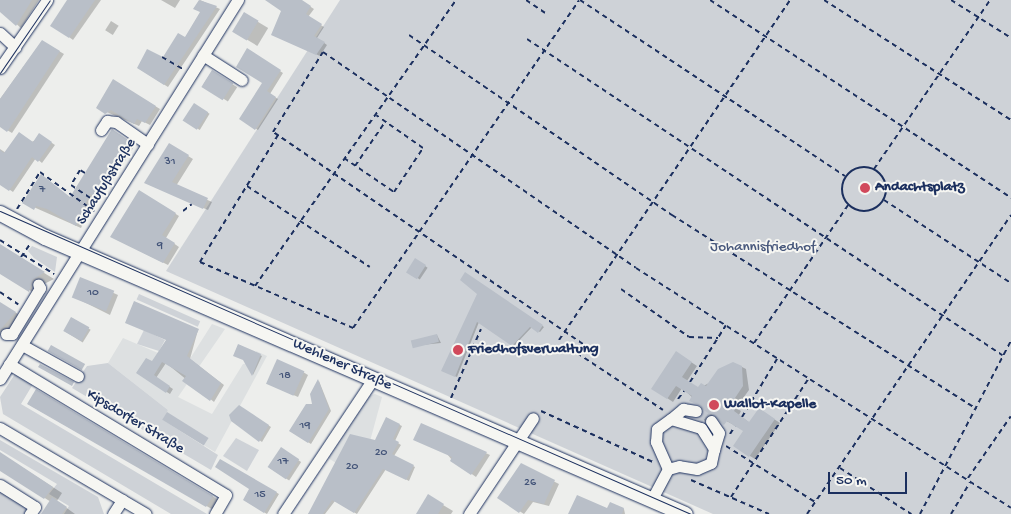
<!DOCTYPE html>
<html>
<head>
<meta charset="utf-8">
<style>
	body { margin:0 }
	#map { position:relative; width:1011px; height:514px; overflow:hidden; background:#edeeec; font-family:"Gochi Hand",sans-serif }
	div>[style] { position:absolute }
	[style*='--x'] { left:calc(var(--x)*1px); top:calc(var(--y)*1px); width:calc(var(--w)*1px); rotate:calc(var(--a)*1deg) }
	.built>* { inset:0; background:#dde0e1 }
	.green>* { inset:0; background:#ced2d7; transform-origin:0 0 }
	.shadow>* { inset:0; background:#0003; transform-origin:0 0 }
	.building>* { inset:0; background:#b9bfc8; transform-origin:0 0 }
	.minor-tunnel>* { height:11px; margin-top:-5.5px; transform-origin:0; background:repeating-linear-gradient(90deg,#c3c8d0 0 11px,transparent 0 16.5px) }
	.path>* { height:2px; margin-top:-1px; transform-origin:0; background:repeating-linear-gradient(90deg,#1b2f5e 0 5px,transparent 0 9px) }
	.path>.ring { margin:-1px; padding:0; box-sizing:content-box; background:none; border:2px solid #1b2f5e; border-radius:50% }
	.roads { filter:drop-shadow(0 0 1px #1b2f5e) drop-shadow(0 0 1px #1b2f5e) }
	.minor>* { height:11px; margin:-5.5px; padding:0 5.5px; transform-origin:5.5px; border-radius:5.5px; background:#f6f6f2 }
	.major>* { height:15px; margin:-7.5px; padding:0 7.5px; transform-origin:7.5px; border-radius:7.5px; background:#f6f6f2 }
	.tram>* { height:1px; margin:-0.5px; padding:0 0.5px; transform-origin:0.5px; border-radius:0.5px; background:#1b2f5e }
	.dots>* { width:14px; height:14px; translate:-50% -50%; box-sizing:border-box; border:2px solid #f6f6f2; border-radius:50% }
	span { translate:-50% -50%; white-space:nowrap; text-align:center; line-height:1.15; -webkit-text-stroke:4px #f6f6f2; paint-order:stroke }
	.number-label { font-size:12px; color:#425378 }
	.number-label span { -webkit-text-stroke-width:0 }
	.street-label { font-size:15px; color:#1b2f5e }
	.poi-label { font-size:15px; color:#1b2f5e; font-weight:700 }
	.left { translate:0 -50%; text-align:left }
	.park-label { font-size:15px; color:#48587c }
	.scale { position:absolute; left:828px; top:472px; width:79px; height:22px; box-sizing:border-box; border:2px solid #1b2f5e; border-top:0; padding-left:6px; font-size:15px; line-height:18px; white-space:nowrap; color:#1b2f5e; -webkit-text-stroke:4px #f6f6f2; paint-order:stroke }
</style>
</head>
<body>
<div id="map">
	<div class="built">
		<i style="clip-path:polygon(212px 324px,225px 329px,178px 397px,212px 414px,243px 364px,250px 363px,256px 351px,267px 356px,215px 452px,162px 420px,168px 410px,108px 363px,123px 338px,186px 365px)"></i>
		<i style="clip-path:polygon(375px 394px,382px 397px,360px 478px,328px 458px,369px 396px)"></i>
	</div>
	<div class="green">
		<i style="clip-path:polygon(340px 0,1011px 0,1011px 514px,713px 514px,166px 271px)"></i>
		<i style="clip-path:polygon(32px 246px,57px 257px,55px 272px,34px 258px,28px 251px)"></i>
		<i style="left:139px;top:294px;width:67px;height:6px;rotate:24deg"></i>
		<i style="clip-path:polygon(144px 330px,165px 340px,159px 351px,137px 344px)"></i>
		<i style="clip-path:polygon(108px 363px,168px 410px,163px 420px,218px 455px,211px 470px,72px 388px,87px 366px)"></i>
		<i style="clip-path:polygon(15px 374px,33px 384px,21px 404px,207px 514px,171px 514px,3px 414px,0 397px)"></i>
		<i style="clip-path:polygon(236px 438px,259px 450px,247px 471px,223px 456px)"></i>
		<i style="clip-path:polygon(0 440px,98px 497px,104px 514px,64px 514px,69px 506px,49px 494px,57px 484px,0 450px)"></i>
		<i style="clip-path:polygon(0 490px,27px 507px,26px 514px,0 514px)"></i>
	</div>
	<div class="shadow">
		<i style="clip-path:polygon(0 0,39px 0,21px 28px,0 10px)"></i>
		<i style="clip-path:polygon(69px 0,101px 0,73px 40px,69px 37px)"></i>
		<i style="clip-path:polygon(161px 0,180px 0,175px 8px)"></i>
		<i style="clip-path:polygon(200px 0,220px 9px,168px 87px,138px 68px,164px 59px,185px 38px,201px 12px,195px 8px)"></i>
		<i style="clip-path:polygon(267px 0,300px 0,314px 9px,308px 17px,324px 27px,317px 38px,327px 45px,320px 56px,276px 36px,282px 10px)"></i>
		<i style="left:245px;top:14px;width:27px;height:21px;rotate:31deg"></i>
		<i style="left:111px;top:21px;width:9px;height:11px;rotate:32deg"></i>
		<i style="clip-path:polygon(42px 41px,64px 54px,12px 133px,0 126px,0 99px)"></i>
		<i style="clip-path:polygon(248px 50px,283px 73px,270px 94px,278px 99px,258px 130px,241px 119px,264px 83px)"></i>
		<i style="left:212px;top:71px;width:30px;height:17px;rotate:33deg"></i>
		<i style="clip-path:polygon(114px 81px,160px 109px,150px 125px,142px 121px,139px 126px,102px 110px)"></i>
		<i style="left:195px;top:105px;width:17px;height:19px;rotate:31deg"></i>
		<i style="clip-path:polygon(112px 131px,135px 145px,101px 199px,95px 196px,81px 228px,29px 205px,71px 198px)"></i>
		<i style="clip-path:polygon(43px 137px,55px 145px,42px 163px,36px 158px,13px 192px,0 183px,0 149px,6px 153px)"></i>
		<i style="clip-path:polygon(170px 145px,193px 159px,176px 186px,212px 202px,208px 210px,150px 185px)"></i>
		<i style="clip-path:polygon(140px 192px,179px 216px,166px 238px,179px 247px,168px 265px,116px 239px)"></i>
		<i style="clip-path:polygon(0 246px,54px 279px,42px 285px,39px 296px,0 272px)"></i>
		<i style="left:416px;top:260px;width:14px;height:14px;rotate:34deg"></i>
		<i style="clip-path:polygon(465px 274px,544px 327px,540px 332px,532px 327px,514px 346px,479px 322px,457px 377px,443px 371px,479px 294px)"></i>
		<i style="clip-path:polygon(81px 278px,118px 295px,110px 315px,78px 299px)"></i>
		<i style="clip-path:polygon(0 303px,26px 319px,9px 340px,0 335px)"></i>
		<i style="left:72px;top:318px;width:22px;height:15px;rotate:32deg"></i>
		<i style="clip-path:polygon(198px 330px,190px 359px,224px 385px,214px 402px,166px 363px,156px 378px,173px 389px,170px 394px,137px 373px,152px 363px,167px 340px)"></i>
		<i style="clip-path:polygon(437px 335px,441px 343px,412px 346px)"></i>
		<i style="clip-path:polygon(239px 345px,262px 356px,253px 375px,244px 360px)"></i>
		<i style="clip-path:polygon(682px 356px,697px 366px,687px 381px,698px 389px,740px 366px,746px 369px,749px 390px,736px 408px,741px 411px,739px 415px,750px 423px,765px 413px,780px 423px,755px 459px,750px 456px,745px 431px,719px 417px,709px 423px,700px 418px,704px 408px,682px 388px,673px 402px,667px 398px)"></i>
		<i style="clip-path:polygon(303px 372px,308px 375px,298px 397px,273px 386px)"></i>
		<i style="clip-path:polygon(319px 381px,331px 411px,311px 444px,290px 431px,314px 405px)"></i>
		<i style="clip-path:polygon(36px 391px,222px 502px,217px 512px,28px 404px)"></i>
		<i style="clip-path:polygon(239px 406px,271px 427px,262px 442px,232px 421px)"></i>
		<i style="clip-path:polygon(387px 419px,402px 426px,395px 441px,401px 445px,394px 456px,415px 467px,409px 481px,386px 469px,357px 514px,335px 501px,325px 514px,308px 514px,376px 442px)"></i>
		<i style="clip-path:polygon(422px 424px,490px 455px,476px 477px,452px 460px)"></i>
		<i style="left:281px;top:449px;width:24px;height:22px;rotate:33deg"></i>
		<i style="clip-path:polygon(0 453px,62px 493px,57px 501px,75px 514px,43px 514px,51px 502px,0 469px)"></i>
		<i style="clip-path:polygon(220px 461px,279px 494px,267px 514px,244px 500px,251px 489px)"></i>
		<i style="clip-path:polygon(521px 465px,559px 484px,549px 506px,533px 502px,524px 514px,499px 498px)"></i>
		<i style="clip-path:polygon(428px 496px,453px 511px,451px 514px,417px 514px)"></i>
		<i style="clip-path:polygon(624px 509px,625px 514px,570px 514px,608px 510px)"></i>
	</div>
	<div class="building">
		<i style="clip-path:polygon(0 0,32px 0,16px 26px,0 12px)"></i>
		<i style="clip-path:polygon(67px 0,95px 0,69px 38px,50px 26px)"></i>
		<i style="clip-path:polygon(199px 0,217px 6px,164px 85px,137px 68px,147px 49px,163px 57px,178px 33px,185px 37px,200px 12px,193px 9px)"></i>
		<i style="clip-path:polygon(265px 0,302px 0,311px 6px,306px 14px,322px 24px,314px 36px,325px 42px,316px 55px,271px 35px,281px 11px)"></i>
		<i style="left:244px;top:12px;width:17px;height:23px;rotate:31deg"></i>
		<i style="clip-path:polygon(42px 40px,60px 51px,7px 132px,0 127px,0 99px)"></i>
		<i style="clip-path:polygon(247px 48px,281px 70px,267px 91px,276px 97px,255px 130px,239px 119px,262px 83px,236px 67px)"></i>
		<i style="left:212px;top:70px;width:25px;height:20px;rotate:32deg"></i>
		<i style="clip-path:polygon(113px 79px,156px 106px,145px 123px,137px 119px,134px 124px,111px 110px,105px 114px,96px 108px)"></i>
		<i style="left:194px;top:103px;width:17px;height:21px;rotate:33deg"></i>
		<i style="clip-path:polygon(112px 129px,131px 142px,96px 197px,90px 194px,76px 226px,47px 209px,36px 206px,34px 210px,22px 203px,41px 174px,70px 197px)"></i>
		<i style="clip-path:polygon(19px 132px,33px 142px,39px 133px,52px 142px,38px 162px,32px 157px,9px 191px,0 185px,0 150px,4px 153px)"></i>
		<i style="clip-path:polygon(169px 143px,189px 155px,172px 182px,208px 198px,203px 209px,144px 183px)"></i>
		<i style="clip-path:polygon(139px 190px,176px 213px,162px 235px,175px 243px,163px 263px,110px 237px)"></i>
		<i style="clip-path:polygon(0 244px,45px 272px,32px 280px,29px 292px,0 274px)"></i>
		<i style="left:415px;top:258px;width:13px;height:17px;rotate:32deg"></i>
		<i style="clip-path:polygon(465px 272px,543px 325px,538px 333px,530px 327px,512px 346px,477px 322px,455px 377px,441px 371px,477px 294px,460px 280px)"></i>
		<i style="left:80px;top:277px;width:37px;height:22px;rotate:22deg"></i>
		<i style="clip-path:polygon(134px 301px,199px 329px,187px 356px,221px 383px,210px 401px,182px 381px,186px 376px,162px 362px,154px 375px,170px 386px,166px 393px,136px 373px,146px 358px,152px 361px,166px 340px,125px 323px)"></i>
		<i style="clip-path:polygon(0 302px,16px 312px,0 330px)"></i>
		<i style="left:71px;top:317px;width:21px;height:16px;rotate:29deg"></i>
		<i style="left:437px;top:334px;width:8px;height:27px;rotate:76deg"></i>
		<i style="clip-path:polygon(238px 344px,261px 354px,252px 376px,243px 360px,233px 356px)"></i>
		<i style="left:51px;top:345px;width:39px;height:7px;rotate:29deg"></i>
		<i style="clip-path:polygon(676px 351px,692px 362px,682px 377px,698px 387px,701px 383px,706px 386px,718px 369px,733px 362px,742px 366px,743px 386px,731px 404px,736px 407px,734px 411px,749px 422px,759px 408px,775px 419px,749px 457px,733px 446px,743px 431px,727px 421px,724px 425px,711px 414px,702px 421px,701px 406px,689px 401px,692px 396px,676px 386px,667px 399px,651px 389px)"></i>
		<i style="left:277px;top:359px;width:30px;height:27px;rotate:24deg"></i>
		<i style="clip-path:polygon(40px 364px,74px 382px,72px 386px,38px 367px)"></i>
		<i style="clip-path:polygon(318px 379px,329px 409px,308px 443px,289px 431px,306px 404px,312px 404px,310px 394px)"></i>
		<i style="clip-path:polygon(36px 389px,213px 496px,206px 507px,27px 404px)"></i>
		<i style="clip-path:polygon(239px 405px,269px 425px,259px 442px,231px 421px,229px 415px)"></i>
		<i style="left:167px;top:412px;width:49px;height:9px;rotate:32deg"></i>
		<i style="clip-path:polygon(386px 417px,400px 424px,393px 439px,399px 442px,392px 454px,414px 465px,406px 480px,383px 469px,354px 513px,332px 500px,323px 514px,308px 514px,350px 434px,375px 440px)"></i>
		<i style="clip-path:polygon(421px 423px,487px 452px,471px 475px,450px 461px,452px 457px,413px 440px)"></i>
		<i style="left:281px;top:447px;width:22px;height:24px;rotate:34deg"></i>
		<i style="clip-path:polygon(0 452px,53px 487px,44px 499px,0 471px)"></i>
		<i style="clip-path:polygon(220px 459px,277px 492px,264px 513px,243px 500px,249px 489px,215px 467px)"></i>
		<i style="clip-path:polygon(521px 463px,555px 480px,544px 504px,528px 500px,519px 513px,497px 498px)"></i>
		<i style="clip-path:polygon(428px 494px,444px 504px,438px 514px,416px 514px)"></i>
		<i style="clip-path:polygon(577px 495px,607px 508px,610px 502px,624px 508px,622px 514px,568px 514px)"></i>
		<i style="clip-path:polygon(52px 497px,67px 507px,62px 514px,41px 514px)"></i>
	</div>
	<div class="minor-tunnel">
		<i style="--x:696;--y:411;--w:18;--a:34"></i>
	</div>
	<div class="path">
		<i style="--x:526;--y:0;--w:23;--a:34"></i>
		<i style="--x:580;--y:0;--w:318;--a:33.6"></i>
		<i style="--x:710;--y:0;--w:360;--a:33.3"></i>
		<i style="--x:824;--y:0;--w:222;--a:32.7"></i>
		<i style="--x:951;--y:0;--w:71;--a:32.3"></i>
		<i style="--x:409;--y:35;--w:319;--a:34.4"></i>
		<i style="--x:672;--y:215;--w:361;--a:32.5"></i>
		<i style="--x:527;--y:39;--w:571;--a:33.63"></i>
		<i style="--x:162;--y:57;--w:24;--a:30"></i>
		<i style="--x:278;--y:135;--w:149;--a:121.6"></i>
		<i style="--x:200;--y:262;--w:167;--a:23.3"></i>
		<i style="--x:353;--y:328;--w:398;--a:-55.4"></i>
		<i style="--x:344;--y:158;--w:60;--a:34.2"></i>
		<i style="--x:394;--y:192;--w:53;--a:-56.6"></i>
		<i style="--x:423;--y:148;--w:57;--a:-144.9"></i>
		<i style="--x:355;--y:166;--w:53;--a:-55.7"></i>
		<i class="ring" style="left:842px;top:167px;width:42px;height:42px"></i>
		<i style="--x:874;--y:169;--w:205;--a:-55.5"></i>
		<i style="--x:85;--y:173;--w:6;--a:-149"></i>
		<i style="--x:80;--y:170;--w:17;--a:121"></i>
		<i style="--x:71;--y:185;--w:34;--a:34"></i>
		<i style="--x:247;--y:186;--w:147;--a:33.4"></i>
		<i style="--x:884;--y:200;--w:152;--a:33.2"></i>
		<i style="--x:17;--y:209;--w:44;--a:-58.1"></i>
		<i style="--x:40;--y:172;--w:67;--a:35.8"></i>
		<i style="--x:183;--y:211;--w:11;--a:-38"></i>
		<i style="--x:0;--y:240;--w:64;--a:32.2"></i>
		<i style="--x:21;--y:257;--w:16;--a:-55"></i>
		<i style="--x:255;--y:286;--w:350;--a:-54.9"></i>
		<i style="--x:621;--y:289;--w:83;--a:35.2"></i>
		<i style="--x:689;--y:337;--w:29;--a:2"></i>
		<i style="--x:0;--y:292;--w:22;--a:34"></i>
		<i style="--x:559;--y:340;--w:411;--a:-55.8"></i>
		<i style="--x:754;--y:343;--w:167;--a:-55.7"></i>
		<i style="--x:583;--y:344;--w:376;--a:-145.6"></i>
		<i style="--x:273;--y:132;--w:94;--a:-58"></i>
		<i style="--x:323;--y:52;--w:380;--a:34.6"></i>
		<i style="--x:636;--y:268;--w:445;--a:32.6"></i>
		<i style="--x:577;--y:353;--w:103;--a:33.5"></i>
		<i style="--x:690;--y:382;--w:67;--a:-57.7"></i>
		<i style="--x:451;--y:398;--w:75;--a:-66.5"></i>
		<i style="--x:678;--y:399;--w:10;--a:-53"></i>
		<i style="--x:541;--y:411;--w:123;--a:24.5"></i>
		<i style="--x:742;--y:417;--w:68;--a:-58.9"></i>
		<i style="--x:730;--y:434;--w:9;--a:-58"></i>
		<i style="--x:726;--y:446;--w:105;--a:32.2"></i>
		<i style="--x:840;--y:468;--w:85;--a:32.9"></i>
		<i style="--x:968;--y:478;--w:75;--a:-55.3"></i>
		<i style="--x:691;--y:480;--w:85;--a:23.6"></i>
		<i style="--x:731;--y:497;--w:142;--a:-56.8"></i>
		<i style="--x:807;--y:514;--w:362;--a:-55.7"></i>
		<i style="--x:920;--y:514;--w:195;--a:-62.3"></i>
		<i style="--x:951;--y:514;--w:37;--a:-59"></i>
	</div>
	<div class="roads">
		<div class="minor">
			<i style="--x:0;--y:33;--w:21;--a:43"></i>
			<i style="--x:203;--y:55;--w:46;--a:32.7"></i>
			<i style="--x:0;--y:68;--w:83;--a:-55.3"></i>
			<i style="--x:101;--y:130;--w:11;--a:-56"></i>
			<i style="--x:107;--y:121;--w:9;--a:6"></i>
			<i style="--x:116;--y:122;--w:39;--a:35"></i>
			<i style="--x:6;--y:334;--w:6;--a:0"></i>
			<i style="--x:12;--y:334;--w:54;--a:-58.7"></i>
			<i style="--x:40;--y:288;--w:4;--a:-117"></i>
			<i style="--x:22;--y:345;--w:64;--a:29"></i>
			<i style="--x:9;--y:364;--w:253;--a:31.1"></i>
			<i style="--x:226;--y:495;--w:22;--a:120"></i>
			<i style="--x:0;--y:379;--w:448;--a:-57.9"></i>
			<i style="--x:671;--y:419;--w:16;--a:-40"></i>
			<i style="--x:683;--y:409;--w:13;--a:9"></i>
			<i style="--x:711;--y:421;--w:14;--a:56"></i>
			<i style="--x:719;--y:433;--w:17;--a:107"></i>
			<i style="--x:0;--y:428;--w:169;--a:30.5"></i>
			<i style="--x:0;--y:485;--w:41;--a:32.2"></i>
			<i style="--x:35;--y:507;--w:9;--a:126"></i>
			<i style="--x:652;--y:499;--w:34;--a:-62"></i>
			<i style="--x:668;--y:469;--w:30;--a:-114"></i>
			<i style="--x:656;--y:442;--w:13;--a:-86"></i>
			<i style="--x:657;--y:429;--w:17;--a:-36"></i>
			<i style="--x:671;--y:419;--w:31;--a:17"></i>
			<i style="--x:701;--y:428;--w:25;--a:58"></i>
			<i style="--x:714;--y:449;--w:14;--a:102"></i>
			<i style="--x:711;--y:463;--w:15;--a:157"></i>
			<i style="--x:697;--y:469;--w:18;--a:-171"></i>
			<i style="--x:679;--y:466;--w:11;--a:165"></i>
			<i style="--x:113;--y:514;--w:17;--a:-57"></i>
			<i style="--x:283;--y:514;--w:162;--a:-56.3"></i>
			<i style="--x:469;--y:514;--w:115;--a:-56.3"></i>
		</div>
		<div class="major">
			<i style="--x:0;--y:213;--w:51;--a:28.1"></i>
			<i style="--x:45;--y:237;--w:697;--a:23.4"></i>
		</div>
	</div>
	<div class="tram">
		<i style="--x:0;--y:73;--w:88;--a:-55.6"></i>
		<i style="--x:0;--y:211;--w:755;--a:23.68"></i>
	</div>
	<div class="dots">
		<i style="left:865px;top:188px;background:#d1495b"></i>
		<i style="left:458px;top:350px;background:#d1495b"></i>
		<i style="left:714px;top:405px;background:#d1495b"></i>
	</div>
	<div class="number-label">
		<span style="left:170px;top:163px">31</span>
		<span style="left:42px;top:191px">7</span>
		<span style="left:160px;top:247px">9</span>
		<span style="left:93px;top:294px">10</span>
		<span style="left:285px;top:377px">18</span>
		<span style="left:305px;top:427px">19</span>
		<span style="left:381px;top:454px">20</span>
		<span style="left:283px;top:463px">17</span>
		<span style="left:352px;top:468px">20</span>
		<span style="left:530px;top:484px">26</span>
		<span style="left:260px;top:496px">15</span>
	</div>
	<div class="street-label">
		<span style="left:107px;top:182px;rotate:-58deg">Schaufußstraße</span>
		<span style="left:342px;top:365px;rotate:24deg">Wehlener Straße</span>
		<span style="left:135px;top:422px;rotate:31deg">Kipsdorfer Straße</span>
	</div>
	<div class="poi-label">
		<span class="left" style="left:875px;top:188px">Andachtsplatz</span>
		<span class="left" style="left:468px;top:350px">Friedhofsverwaltung</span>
		<span class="left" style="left:724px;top:405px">Wallot-Kapelle</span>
	</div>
	<div class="park-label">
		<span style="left:763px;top:248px">Johannisfriedhof</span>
	</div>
	<div class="scale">50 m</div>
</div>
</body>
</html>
